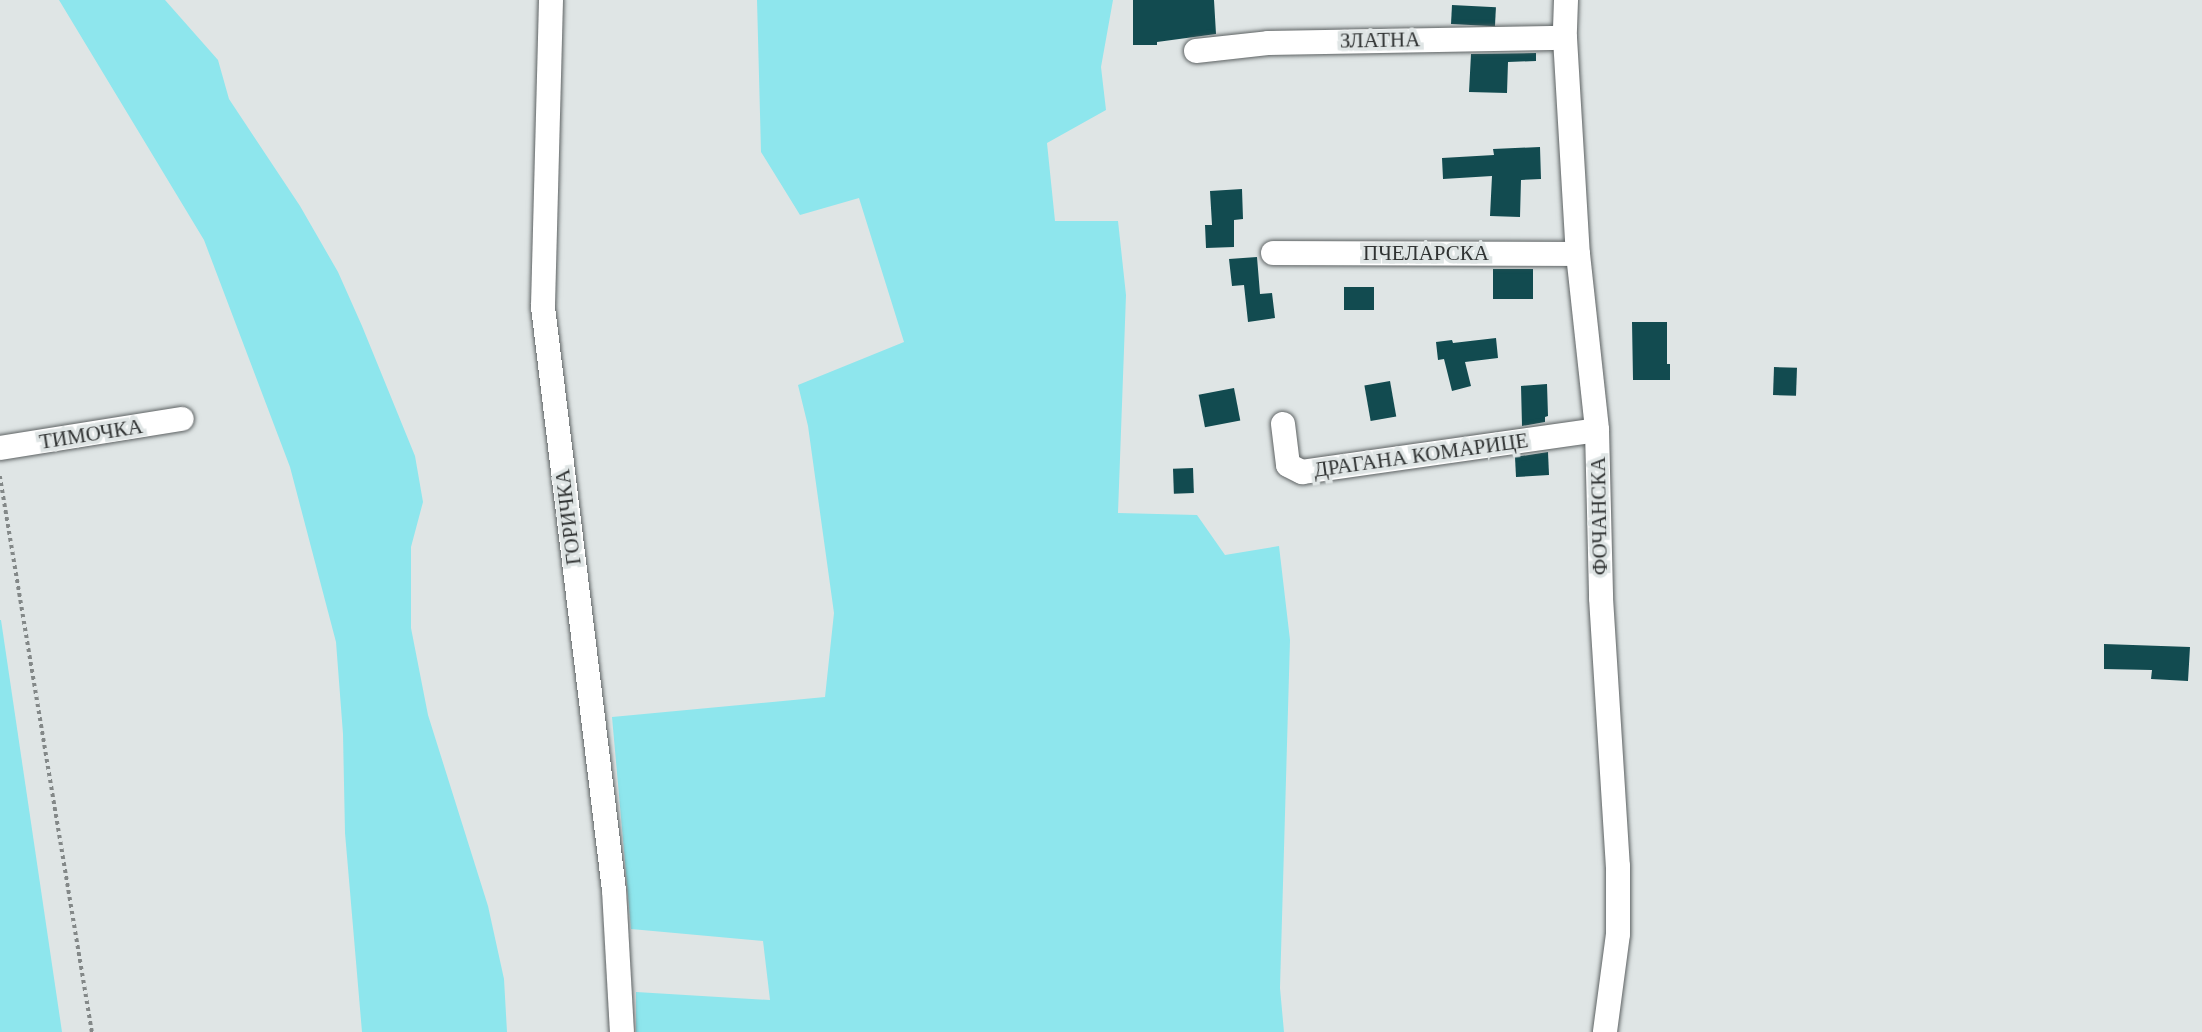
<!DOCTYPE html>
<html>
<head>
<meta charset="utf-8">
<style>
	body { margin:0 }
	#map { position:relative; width:2202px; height:1032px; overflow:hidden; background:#dfe5e5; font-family:"Times New Roman",serif }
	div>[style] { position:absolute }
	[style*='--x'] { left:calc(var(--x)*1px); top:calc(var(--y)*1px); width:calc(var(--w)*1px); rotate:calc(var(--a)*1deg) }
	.green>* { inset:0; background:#8ee6ed }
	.building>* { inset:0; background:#124b50; transform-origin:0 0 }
	.path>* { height:3.5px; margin-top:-1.75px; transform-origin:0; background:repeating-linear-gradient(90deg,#838888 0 3.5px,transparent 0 7px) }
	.roads { filter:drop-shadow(0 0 2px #5d6263) drop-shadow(0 0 2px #5d6263) }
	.minor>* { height:24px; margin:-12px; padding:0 12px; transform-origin:12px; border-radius:12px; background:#fff }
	span { translate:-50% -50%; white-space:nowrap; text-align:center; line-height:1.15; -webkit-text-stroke:7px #dfe5e5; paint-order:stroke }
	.street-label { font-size:21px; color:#303333 }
</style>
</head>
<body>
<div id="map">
	<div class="green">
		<i style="clip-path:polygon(59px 0,165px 0,218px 60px,229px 99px,300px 206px,338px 272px,362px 326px,415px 456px,423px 502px,411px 547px,411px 628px,428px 715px,488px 906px,504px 979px,507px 1032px,362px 1032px,345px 833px,343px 734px,336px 642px,290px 467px,204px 240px)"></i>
		<i style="clip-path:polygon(757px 0,1113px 0,1101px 67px,1106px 110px,1047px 143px,1055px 221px,1118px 221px,1126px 295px,1118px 513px,1197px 515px,1225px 555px,1279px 546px,1290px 640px,1280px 988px,1284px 1032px,636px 1032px,636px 992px,770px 1000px,763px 941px,631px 929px,612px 717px,825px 697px,834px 613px,808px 426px,798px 385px,904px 342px,859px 198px,800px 215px,761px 152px)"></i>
		<i style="clip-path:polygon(0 620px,1px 620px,62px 1032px,0 1032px)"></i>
	</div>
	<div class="building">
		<i style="clip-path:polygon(1133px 0,1214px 0,1216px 34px,1157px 42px,1157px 45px,1133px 45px)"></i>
		<i style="left:1452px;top:5px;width:44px;height:19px;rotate:3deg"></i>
		<i style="clip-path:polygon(1536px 53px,1536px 61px,1508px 62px,1507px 93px,1469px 92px,1471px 54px)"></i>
		<i style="clip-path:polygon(1540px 147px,1541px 179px,1521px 180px,1520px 217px,1490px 216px,1492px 176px,1443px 179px,1442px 158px,1494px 155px,1493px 149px)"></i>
		<i style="clip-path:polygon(1242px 189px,1243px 219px,1234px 220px,1234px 247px,1206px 248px,1205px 225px,1212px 225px,1210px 191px)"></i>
		<i style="clip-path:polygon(1257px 257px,1260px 294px,1272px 293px,1275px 318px,1248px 322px,1244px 285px,1232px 286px,1229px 259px)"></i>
		<i style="left:1493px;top:269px;width:40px;height:30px"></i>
		<i style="left:1344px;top:287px;width:30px;height:23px"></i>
		<i style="clip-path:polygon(1632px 322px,1667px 322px,1667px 364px,1670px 364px,1670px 380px,1633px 380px)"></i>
		<i style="clip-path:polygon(1496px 338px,1498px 358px,1465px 362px,1471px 386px,1452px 391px,1444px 359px,1438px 360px,1436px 342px,1452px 340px,1453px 343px)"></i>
		<i style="left:1774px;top:367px;width:23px;height:28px;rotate:2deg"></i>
		<i style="left:1390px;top:381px;width:36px;height:26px;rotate:80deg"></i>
		<i style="clip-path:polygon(1547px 384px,1548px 416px,1545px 417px,1545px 422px,1522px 426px,1521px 386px)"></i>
		<i style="left:1234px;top:388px;width:33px;height:36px;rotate:79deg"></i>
		<i style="clip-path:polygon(1548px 452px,1549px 475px,1516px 477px,1515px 457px)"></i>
		<i style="left:1193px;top:468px;width:25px;height:20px;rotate:88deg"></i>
		<i style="clip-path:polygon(2104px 644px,2190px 647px,2188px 681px,2151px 679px,2152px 670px,2104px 669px)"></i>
	</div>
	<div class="path">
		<i style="--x:0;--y:476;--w:564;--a:80.6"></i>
	</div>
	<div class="roads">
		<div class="minor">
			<i style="--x:551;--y:0;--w:307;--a:91.5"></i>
			<i style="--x:543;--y:307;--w:587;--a:83.06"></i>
			<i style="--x:614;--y:890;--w:142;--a:86.8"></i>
			<i style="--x:1566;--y:0;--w:38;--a:92"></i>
			<i style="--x:1565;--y:38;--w:216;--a:86.6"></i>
			<i style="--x:1578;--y:254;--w:177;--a:83.8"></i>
			<i style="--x:1597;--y:430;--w:168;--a:88.6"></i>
			<i style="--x:1601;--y:598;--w:269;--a:86.4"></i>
			<i style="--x:1618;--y:866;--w:68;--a:90"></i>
			<i style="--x:1618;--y:934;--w:99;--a:97.6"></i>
			<i style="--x:1196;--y:51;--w:72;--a:-6.3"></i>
			<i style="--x:1268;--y:43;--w:297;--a:-1"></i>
			<i style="--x:1273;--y:253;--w:305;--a:0.2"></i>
			<i style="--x:1283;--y:424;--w:41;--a:83"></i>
			<i style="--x:1288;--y:465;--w:16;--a:27"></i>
			<i style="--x:1302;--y:472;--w:298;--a:-8.1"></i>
			<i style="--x:0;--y:448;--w:184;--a:-9.1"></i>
		</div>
	</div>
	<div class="street-label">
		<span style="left:1380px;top:40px;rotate:-1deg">ЗЛАТНА</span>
		<span style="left:1426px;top:253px">ПЧЕЛАРСКА</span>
		<span style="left:91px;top:434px;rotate:-9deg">ТИМОЧКА</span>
		<span style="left:1421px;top:455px;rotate:-8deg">ДРАГАНА КОМАРИЦЕ</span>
		<span style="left:1599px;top:516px;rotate:-91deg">ФОЧАНСКА</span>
		<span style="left:568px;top:517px;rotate:-97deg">ГОРИЧКА</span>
	</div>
</div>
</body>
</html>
